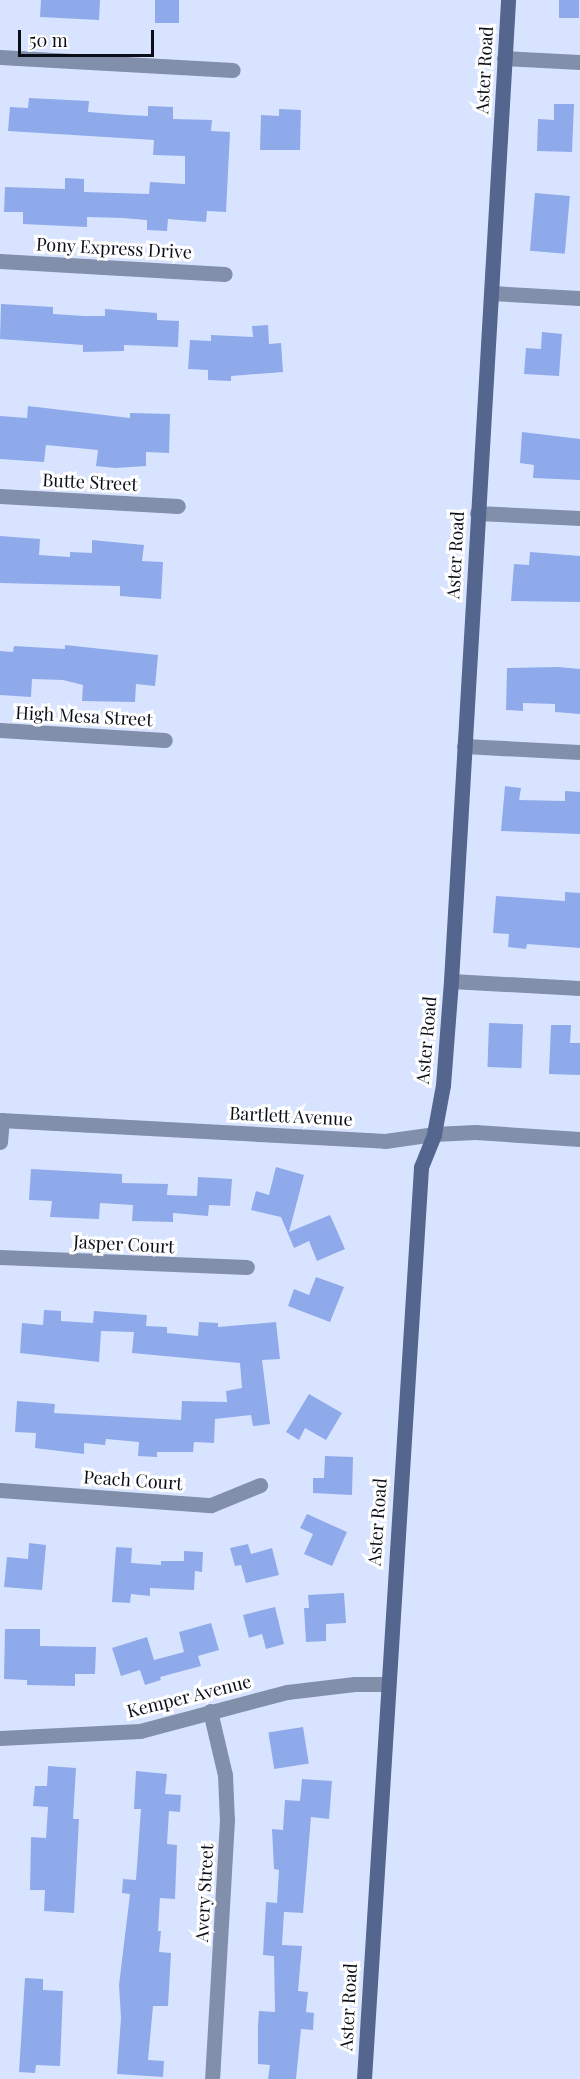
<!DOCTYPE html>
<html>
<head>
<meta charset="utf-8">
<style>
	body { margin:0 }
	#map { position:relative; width:580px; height:2079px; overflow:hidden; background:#d8e4ff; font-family:"Playfair Display",serif }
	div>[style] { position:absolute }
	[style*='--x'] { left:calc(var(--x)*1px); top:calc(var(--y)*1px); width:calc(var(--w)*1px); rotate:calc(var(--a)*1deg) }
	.building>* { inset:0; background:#8faaeb; transform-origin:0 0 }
	.minor>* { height:15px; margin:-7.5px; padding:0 7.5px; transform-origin:7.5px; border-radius:7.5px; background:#828fab }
	.tertiary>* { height:15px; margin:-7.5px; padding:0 7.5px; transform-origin:7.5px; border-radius:7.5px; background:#828fab }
	.secondary>* { height:15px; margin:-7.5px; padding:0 7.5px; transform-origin:7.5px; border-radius:7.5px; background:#54668e }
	span { translate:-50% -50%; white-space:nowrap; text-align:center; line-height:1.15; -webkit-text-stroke:6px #fff; paint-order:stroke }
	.street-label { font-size:18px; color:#0a0e17 }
	.scale { position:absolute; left:18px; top:30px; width:136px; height:27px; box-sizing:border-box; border:3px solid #0a0e17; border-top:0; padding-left:8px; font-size:18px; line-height:21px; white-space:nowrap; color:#0a0e17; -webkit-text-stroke:4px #fff; paint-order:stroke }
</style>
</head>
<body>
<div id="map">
	<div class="building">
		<i style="clip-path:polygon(41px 0,100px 0,99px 20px,40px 17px)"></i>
		<i style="left:155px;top:0;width:24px;height:23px"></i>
		<i style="left:559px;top:0;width:20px;height:18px"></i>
		<i style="clip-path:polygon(29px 98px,89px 101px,88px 112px,127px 115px,148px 116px,148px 106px,173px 107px,173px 119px,212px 120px,211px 131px,230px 132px,226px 212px,207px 211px,206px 222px,168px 219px,167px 231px,147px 230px,147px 220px,123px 218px,87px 217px,87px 227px,23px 224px,23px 212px,4px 212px,5px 187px,65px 189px,65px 178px,84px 179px,84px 192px,149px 194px,150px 182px,185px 184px,185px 156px,153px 155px,154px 140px,8px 131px,10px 107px,28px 108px)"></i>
		<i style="clip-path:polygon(554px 104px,574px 104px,572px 152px,537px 151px,538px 119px,554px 120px)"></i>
		<i style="clip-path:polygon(279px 109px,301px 110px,300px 150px,260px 150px,261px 115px,279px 116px)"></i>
		<i style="left:535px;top:193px;width:35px;height:58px;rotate:5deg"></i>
		<i style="clip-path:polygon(1px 304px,53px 307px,53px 314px,84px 316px,105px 316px,105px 309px,157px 313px,157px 320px,179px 321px,178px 347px,124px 345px,124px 351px,83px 352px,83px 345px,0 339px)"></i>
		<i style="clip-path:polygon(268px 325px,269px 344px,281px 343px,283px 372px,231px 376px,231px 381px,208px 380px,208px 370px,188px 369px,190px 340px,211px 341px,211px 335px,253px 337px,252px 326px)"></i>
		<i style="clip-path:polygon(542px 332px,562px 334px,559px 376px,524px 374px,526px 348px,541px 349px)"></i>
		<i style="clip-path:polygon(28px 406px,130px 418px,130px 413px,170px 414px,169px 453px,146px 452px,146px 466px,115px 468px,96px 466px,98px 450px,46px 445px,44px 462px,0 459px,0 416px,27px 418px)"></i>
		<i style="clip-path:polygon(522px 432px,580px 439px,580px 480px,533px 478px,534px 465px,520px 463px)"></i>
		<i style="clip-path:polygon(0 536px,40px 539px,39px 555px,70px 557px,70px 552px,92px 553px,92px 540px,144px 545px,142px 561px,163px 562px,161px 599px,120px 596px,120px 586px,0 583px)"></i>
		<i style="clip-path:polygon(530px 552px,580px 556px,580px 602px,511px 601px,514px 564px,529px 565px)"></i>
		<i style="clip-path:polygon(65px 645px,158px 655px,155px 686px,136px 684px,135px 702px,82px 701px,83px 685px,63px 680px,32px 679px,31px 697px,0 695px,0 651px,13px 652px,14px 646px,65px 649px)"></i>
		<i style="clip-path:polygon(558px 667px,580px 669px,580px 714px,555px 712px,555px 704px,523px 703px,523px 711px,506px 710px,507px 668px)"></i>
		<i style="clip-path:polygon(505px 786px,521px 788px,519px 800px,565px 801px,565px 791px,580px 792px,580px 834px,501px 831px)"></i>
		<i style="clip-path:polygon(565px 892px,580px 893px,580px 948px,527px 944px,526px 949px,508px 947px,509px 934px,493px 933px,496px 896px,565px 901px)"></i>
		<i style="left:489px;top:1023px;width:34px;height:44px;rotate:2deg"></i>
		<i style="clip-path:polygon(551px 1025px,571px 1025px,570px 1043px,580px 1043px,580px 1075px,549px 1074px)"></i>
		<i style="clip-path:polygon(276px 1167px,304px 1175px,289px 1232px,330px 1215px,345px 1249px,317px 1261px,309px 1241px,294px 1248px,281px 1217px,251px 1210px,256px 1191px,269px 1195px)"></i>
		<i style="clip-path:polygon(31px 1169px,122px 1174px,122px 1183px,168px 1184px,167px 1195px,197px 1196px,198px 1177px,232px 1179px,230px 1206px,209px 1205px,208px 1216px,173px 1213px,173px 1222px,132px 1221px,133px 1205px,100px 1203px,99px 1219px,50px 1217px,52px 1201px,29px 1200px)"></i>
		<i style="clip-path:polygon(316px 1277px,344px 1287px,330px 1322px,288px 1306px,294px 1289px,309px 1295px)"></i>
		<i style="clip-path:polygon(44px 1310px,61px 1311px,61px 1321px,93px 1323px,94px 1311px,147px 1315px,146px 1326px,167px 1327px,167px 1333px,198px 1336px,199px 1322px,218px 1323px,218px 1327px,276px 1322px,280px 1359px,262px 1360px,270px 1424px,253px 1426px,251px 1415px,215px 1419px,214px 1443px,194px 1442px,193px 1452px,157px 1452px,157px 1457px,138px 1456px,139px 1442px,106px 1439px,105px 1445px,84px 1443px,84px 1454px,35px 1448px,36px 1433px,15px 1432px,17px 1401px,55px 1404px,54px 1413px,181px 1420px,182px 1401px,227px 1402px,226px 1391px,242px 1388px,240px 1363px,132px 1353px,134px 1332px,101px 1331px,99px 1362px,20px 1353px,22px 1323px,43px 1325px)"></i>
		<i style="clip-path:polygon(309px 1394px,342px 1413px,326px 1440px,305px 1428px,299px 1440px,286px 1432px)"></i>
		<i style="clip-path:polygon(325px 1456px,353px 1457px,352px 1495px,313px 1493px,313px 1478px,324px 1478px)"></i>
		<i style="clip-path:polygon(307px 1514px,347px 1532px,332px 1566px,304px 1554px,313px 1534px,300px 1528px)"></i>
		<i style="clip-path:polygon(29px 1543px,46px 1545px,42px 1590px,4px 1587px,7px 1557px,28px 1559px)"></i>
		<i style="clip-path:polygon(248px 1544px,251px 1554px,272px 1548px,279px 1575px,246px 1583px,241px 1565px,235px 1566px,230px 1548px)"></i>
		<i style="clip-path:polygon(116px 1547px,132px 1548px,131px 1563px,161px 1565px,161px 1561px,184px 1561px,184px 1551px,203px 1552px,202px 1572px,195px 1571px,194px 1590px,150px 1588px,150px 1596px,131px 1594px,130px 1603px,112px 1602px)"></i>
		<i style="clip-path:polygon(344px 1593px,346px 1623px,326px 1624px,326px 1641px,306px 1642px,304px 1608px,309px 1608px,308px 1595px)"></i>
		<i style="clip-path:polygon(275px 1607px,284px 1644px,266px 1649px,262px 1634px,249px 1638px,243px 1615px)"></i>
		<i style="clip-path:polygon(211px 1623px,219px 1650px,198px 1656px,201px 1666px,160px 1677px,161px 1680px,145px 1685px,140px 1670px,121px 1676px,112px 1648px,147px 1637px,154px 1660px,184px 1652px,179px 1632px)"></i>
		<i style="clip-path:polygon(5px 1629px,40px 1629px,40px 1646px,96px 1647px,95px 1674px,75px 1674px,75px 1686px,27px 1685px,27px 1680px,4px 1679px)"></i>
		<i style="left:303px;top:1727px;width:37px;height:35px;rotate:81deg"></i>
		<i style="clip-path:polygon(48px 1766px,76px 1768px,73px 1819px,79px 1819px,74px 1913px,44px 1911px,45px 1890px,30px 1890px,31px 1837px,46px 1838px,48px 1807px,33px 1806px,35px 1786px,47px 1786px)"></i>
		<i style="clip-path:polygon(136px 1771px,167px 1774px,165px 1794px,181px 1795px,180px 1812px,169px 1811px,167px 1844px,177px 1845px,175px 1899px,160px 1898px,158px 1931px,161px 1931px,159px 1952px,171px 1953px,168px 2006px,153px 2006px,148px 2060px,164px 2061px,163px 2077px,117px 2074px,121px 2018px,119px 1985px,130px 1894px,122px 1893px,123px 1879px,136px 1880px,141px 1809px,134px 1809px)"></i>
		<i style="clip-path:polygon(302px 1779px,332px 1781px,329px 1819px,311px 1817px,303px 1913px,284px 1912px,282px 1945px,302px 1946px,298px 1991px,308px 1992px,306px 2012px,314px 2013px,313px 2030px,301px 2029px,296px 2079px,268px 2079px,270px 2065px,258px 2064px,258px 2026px,259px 2011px,275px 2012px,274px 1956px,263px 1955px,266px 1902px,277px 1903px,279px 1870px,274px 1869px,272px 1829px,283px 1830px,285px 1800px,300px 1801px)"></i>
		<i style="clip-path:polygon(25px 1978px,43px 1979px,43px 1990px,63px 1991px,60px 2066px,36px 2065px,35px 2073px,19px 2072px)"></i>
	</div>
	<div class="minor">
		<i style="--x:0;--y:57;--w:233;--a:3.2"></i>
		<i style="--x:504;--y:58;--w:76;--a:3"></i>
		<i style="--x:0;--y:261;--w:225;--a:3.3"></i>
		<i style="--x:491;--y:293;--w:89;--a:3.2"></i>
		<i style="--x:0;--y:496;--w:178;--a:3.2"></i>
		<i style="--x:477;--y:513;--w:103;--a:2.8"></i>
		<i style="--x:0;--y:730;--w:165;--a:3.5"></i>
		<i style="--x:464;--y:746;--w:116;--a:3"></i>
		<i style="--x:451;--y:981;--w:129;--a:3.1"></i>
		<i style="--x:0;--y:1120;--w:386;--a:3.1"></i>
		<i style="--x:385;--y:1141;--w:49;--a:-8.1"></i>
		<i style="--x:0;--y:1142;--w:22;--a:-85"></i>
		<i style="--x:0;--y:1257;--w:247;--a:2.3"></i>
		<i style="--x:0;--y:1490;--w:212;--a:4.1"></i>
		<i style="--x:211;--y:1505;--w:53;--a:-22.2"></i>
		<i style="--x:210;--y:1711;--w:66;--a:76.8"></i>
		<i style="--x:225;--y:1775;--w:45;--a:87.5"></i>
		<i style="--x:227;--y:1820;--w:259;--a:93.3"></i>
		<i style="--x:0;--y:1738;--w:140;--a:-2.9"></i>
		<i style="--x:140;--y:1731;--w:152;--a:-14.9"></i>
		<i style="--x:287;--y:1692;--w:68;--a:-6.7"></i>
		<i style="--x:355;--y:1684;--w:31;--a:0"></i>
	</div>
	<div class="tertiary">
		<i style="--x:434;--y:1134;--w:41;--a:-2.8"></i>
		<i style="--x:475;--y:1132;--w:105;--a:3.8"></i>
	</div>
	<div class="secondary">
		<i style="--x:364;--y:2079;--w:914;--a:-86.42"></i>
		<i style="--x:421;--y:1167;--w:35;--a:-68"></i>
		<i style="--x:434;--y:1134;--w:50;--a:-79.6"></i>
		<i style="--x:443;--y:1085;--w:104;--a:-85.6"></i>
		<i style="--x:451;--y:981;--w:983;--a:-86.67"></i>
	</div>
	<div class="street-label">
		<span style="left:484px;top:70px;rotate:-87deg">Aster Road</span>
		<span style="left:114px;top:248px;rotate:3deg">Pony Express Drive</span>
		<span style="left:90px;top:482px;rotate:3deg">Butte Street</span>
		<span style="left:455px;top:555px;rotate:-87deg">Aster Road</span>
		<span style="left:84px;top:716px;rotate:3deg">High Mesa Street</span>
		<span style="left:426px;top:1040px;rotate:-85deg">Aster Road</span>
		<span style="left:291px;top:1116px;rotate:3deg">Bartlett Avenue</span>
		<span style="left:124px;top:1244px;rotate:3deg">Jasper Court</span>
		<span style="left:133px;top:1480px;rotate:4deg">Peach Court</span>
		<span style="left:377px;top:1522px;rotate:-86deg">Aster Road</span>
		<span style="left:189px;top:1696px;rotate:-14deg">Kemper Avenue</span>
		<span style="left:204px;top:1893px;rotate:-87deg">Avery Street</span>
		<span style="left:348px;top:2007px;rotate:-87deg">Aster Road</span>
	</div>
	<div class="scale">50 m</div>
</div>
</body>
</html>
